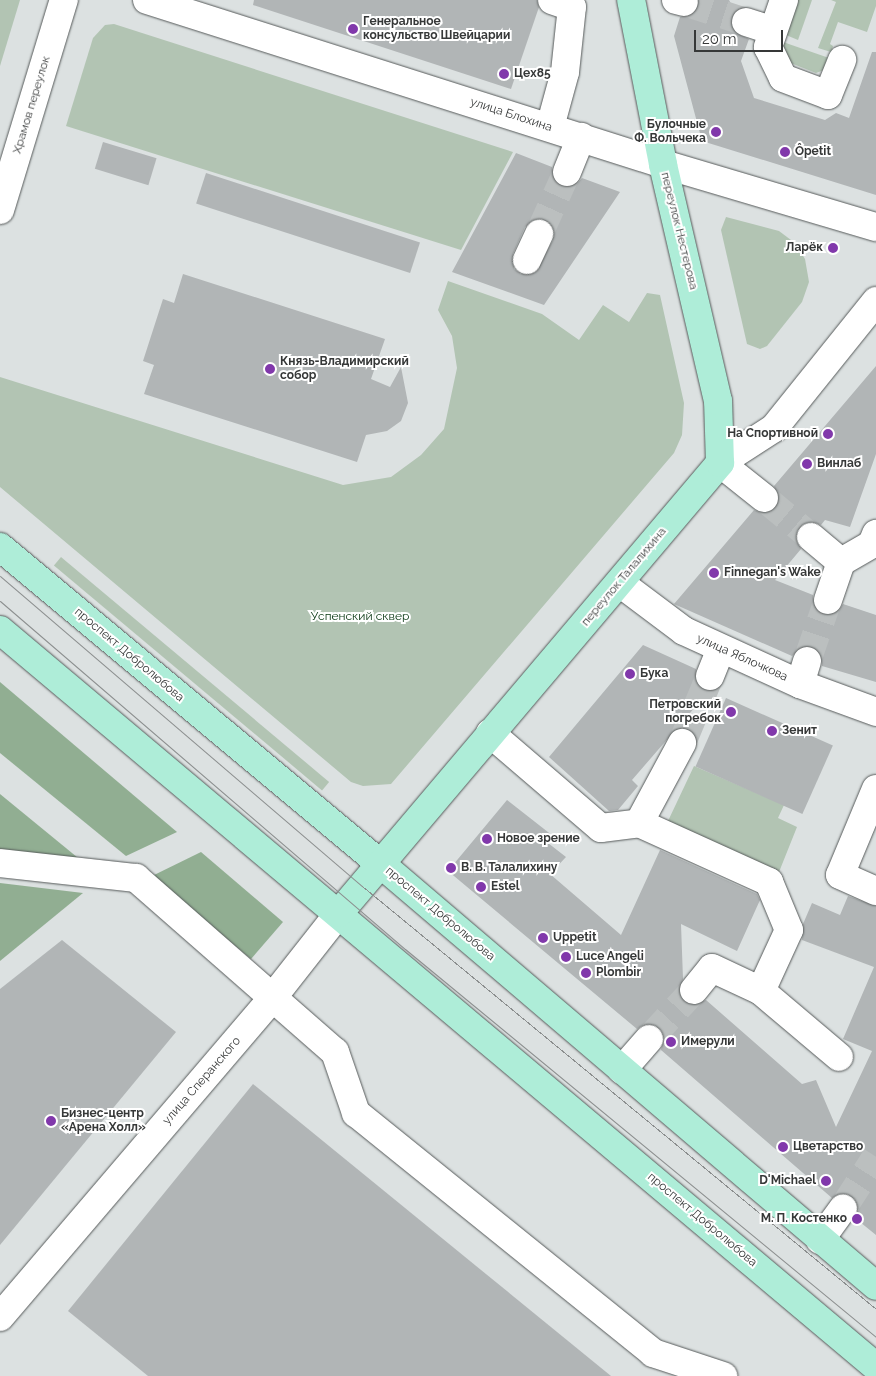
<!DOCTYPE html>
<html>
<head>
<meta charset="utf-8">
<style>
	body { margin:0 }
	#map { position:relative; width:876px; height:1376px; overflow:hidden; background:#dce1e1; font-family:Raleway,sans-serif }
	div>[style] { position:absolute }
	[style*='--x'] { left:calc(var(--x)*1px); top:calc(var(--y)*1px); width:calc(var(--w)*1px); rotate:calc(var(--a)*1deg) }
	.green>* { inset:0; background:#b2c4b3; transform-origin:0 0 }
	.forest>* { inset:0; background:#91ae92 }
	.building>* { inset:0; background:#b1b5b6; transform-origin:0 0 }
	.minor-tunnel>* { height:28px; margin-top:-14px; transform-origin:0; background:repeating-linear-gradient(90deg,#bbbfbf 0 28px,transparent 0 42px) }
	.roads { filter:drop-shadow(0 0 1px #565a5a) drop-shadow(0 0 1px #565a5a) }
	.minor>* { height:28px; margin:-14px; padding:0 14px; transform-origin:14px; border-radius:14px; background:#fff }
	.major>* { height:28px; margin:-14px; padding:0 14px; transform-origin:14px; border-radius:14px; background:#aeedd8 }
	.tram>* { height:1px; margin:-0.5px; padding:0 0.5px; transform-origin:0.5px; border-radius:0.5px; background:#8c8f8f }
	.dots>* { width:14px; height:14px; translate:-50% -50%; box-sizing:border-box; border:2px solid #fff; border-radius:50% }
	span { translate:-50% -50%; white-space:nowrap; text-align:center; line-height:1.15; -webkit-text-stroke:4px #fff; paint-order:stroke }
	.poi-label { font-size:12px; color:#363838; font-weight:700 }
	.left { translate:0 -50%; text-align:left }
	.right { translate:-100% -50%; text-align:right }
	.street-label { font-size:12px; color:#363838 }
	.park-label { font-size:12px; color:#04330d }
	.scale { position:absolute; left:694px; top:30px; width:89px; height:22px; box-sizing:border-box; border:2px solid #363838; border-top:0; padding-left:6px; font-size:15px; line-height:18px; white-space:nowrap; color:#363838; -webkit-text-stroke:4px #fff; paint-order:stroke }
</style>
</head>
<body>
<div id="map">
	<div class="green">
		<i style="clip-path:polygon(0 0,20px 0,0 66px)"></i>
		<i style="clip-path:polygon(798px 0,812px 0,798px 40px,786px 35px)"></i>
		<i style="clip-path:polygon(831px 0,876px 0,876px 6px,867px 32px,838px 22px,830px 44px,833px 46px,831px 52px,818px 48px,836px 2px)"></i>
		<i style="clip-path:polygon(114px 24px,513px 152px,461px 250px,66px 126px,93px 38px,105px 25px)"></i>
		<i style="clip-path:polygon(783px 42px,829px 58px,824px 70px,816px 73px,783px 60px)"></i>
		<i style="clip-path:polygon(726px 217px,779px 231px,795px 243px,805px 259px,809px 282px,802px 302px,767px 346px,760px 349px,747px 344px,721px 230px)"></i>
		<i style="clip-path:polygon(448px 281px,542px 314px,579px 340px,603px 305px,629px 322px,647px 293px,660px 295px,684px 403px,682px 435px,674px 453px,391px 784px,363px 786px,351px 782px,0 487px,0 377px,343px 485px,391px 477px,421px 455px,444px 429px,457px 368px,452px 336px,438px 310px)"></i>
		<i style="left:61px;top:557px;width:350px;height:11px;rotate:40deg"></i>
		<i style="clip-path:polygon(694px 766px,784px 805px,778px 818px,797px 827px,779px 872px,670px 826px,668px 821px)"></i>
	</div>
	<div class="forest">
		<i style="clip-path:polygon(0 682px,177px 832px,126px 856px,0 753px)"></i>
		<i style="clip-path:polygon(0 794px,83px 862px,0 852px)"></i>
		<i style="clip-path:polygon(201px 852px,283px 922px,251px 959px,150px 877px)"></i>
		<i style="clip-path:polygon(0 883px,83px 893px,0 961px)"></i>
	</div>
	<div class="building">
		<i style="clip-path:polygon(254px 0,537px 0,539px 7px,511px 89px,253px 5px)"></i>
		<i style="clip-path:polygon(699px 0,729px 0,735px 11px,731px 25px,734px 32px,749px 39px,741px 61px,754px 98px,825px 120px,836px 113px,849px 118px,872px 52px,876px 52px,876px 195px,702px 141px,674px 36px,680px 17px,695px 13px)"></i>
		<i style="left:103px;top:142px;width:56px;height:28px;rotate:17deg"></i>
		<i style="clip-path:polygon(evenodd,516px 153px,552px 167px,554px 181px,562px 187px,576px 185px,582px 178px,620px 192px,544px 305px,452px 272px,516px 153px,537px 219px,551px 225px,553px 240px,536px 272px,521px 274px,514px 269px,513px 254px,525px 227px,537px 219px)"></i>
		<i style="left:206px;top:173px;width:225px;height:32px;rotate:18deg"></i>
		<i style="clip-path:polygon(183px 274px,385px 339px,371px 379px,390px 387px,401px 367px,408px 403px,401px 421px,387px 431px,366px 435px,357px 462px,144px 394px,154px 365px,143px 361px,163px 299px,174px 303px)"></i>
		<i style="clip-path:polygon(876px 366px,876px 454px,850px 527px,825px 520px,821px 525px,813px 522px,799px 527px,796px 535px,801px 549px,775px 580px,813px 595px,813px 603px,822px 615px,838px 612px,843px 604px,876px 615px,876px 682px,822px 666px,822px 657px,812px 646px,803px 646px,792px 656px,674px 604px,754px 510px,762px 513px,776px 508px,779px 500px,774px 486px)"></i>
		<i style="clip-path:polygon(643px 645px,696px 669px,697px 685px,709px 691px,632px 780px,638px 786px,618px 810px,609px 811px,549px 757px)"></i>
		<i style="left:726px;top:698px;width:117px;height:75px;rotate:24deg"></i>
		<i style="clip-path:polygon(507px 800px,553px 836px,548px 843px,566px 857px,550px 874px,621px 935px,660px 850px,757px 894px,760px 900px,737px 951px,681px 924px,683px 979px,679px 995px,691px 1005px,706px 1000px,802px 1084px,816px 1080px,836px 1127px,872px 1051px,843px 1039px,874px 967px,802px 940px,803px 924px,812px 903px,840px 915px,848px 896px,876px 906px,876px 1235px,855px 1218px,859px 1209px,852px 1196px,844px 1192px,832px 1198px,661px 1050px,664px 1034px,659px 1027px,644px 1024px,637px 1029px,448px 871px)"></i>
		<i style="clip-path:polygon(62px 940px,176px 1032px,0 1245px,0 989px)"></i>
		<i style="clip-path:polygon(253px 1084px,611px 1376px,148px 1376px,68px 1311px)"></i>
	</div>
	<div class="minor-tunnel">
		<i style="--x:684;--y:2;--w:65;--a:17.9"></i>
		<i style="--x:539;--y:234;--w:68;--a:-65.7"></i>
		<i style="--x:764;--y:498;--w:61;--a:39.7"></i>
		<i style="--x:807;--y:661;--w:65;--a:-71"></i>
		<i style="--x:682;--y:743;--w:73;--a:-67.3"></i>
		<i style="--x:649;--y:1039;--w:67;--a:-47.4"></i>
		<i style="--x:843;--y:1208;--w:61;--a:-57.1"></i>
	</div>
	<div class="roads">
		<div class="minor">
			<i style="--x:147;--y:0;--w:541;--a:17.63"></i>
			<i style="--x:663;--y:164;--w:222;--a:16.5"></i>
			<i style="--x:676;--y:0;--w:8;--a:14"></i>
			<i style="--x:784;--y:0;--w:50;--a:108.8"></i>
			<i style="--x:768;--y:47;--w:34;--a:64"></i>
			<i style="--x:783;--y:78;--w:48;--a:20.7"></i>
			<i style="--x:828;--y:95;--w:38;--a:-68"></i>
			<i style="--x:746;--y:22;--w:28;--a:18"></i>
			<i style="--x:550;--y:127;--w:57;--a:-74.7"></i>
			<i style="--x:565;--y:72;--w:65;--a:-83.9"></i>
			<i style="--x:572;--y:7;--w:21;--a:-161"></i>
			<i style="--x:567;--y:172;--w:38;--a:-68"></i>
			<i style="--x:0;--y:210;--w:220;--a:-73.1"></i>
			<i style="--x:527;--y:260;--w:29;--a:-65"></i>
			<i style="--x:764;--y:498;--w:56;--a:-141.5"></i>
			<i style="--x:720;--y:463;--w:64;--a:-32.9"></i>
			<i style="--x:774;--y:428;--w:163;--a:-51.2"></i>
			<i style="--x:811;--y:537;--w:39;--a:40"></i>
			<i style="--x:620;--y:583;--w:80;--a:36.9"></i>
			<i style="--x:684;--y:631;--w:128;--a:24.6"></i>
			<i style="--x:800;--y:684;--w:81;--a:20.2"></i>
			<i style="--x:828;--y:600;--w:40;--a:-71.1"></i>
			<i style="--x:841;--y:562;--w:36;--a:-30"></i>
			<i style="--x:872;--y:544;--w:11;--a:-68"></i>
			<i style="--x:710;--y:676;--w:29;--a:-68"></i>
			<i style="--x:800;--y:684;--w:24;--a:-73"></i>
			<i style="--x:490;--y:733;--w:146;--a:40.6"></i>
			<i style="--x:601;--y:828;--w:38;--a:-7"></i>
			<i style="--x:639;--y:823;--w:91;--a:-61.7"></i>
			<i style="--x:876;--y:789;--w:93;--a:112.7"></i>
			<i style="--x:840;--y:875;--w:39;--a:24"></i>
			<i style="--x:639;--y:823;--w:143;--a:24.4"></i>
			<i style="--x:769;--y:882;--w:52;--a:67.4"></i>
			<i style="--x:789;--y:930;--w:67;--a:114.7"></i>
			<i style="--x:0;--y:863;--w:137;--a:6.3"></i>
			<i style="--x:136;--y:878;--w:264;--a:41.2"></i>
			<i style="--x:335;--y:1052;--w:65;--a:71"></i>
			<i style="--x:356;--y:1113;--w:382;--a:38.9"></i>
			<i style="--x:653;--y:1353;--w:74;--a:18.2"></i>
			<i style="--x:694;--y:990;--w:28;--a:-51"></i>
			<i style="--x:712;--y:968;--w:54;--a:25.1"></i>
			<i style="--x:761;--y:991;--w:102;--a:40.2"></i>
			<i style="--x:622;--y:1070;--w:41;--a:-48.9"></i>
			<i style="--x:820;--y:1240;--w:39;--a:-54"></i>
			<i style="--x:0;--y:1317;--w:421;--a:-49.5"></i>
			<i style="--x:273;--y:997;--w:107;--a:-51.8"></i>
		</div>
		<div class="major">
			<i style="--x:0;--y:547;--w:496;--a:39.8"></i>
			<i style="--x:381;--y:864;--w:650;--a:40.45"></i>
			<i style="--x:0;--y:630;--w:1145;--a:40.07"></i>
			<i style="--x:339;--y:913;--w:590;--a:-49.75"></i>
			<i style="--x:720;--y:463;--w:62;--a:-91.8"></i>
			<i style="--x:718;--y:401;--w:243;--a:-103.1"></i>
			<i style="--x:663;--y:164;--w:167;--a:-101"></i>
		</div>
	</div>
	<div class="tram">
		<i style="--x:0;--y:576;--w:477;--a:40.6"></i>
		<i style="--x:362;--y:886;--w:666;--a:39.45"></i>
		<i style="--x:0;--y:601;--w:534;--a:40.67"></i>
		<i style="--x:405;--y:949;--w:610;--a:39.48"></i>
	</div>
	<div class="dots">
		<i style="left:353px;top:29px;background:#8138ab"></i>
		<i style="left:504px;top:74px;background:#8138ab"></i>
		<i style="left:716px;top:132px;background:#8138ab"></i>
		<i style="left:785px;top:152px;background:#8138ab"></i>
		<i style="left:833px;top:248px;background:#8138ab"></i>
		<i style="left:270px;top:369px;background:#8138ab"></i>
		<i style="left:828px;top:434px;background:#8138ab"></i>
		<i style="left:807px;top:464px;background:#8138ab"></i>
		<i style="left:714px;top:573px;background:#8138ab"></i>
		<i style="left:630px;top:674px;background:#8138ab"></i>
		<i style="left:731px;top:712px;background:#8138ab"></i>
		<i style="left:772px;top:731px;background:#8138ab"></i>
		<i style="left:487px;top:839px;background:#8138ab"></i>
		<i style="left:451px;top:868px;background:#8138ab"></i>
		<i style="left:481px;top:887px;background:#8138ab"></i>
		<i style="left:543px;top:938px;background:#8138ab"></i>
		<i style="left:566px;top:957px;background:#8138ab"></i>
		<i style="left:586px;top:973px;background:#8138ab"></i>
		<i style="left:671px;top:1042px;background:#8138ab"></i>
		<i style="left:51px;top:1121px;background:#8138ab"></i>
		<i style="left:783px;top:1147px;background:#8138ab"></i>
		<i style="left:826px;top:1181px;background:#8138ab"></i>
		<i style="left:857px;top:1219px;background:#8138ab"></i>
	</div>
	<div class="poi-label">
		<span class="left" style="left:363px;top:29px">Генеральное<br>консульство Швейцарии</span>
		<span class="left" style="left:514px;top:74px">Цех85</span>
		<span class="right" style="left:706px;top:132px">Булочные<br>Ф. Вольчека</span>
		<span class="left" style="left:795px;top:152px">Ôpetit</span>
		<span class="right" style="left:823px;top:248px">Ларёк</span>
		<span class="left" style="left:280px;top:369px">Князь-Владимирский<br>собор</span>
		<span class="right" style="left:818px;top:434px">На Спортивной</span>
		<span class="left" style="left:817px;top:464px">Винлаб</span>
		<span class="left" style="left:724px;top:573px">Finnegan's Wake</span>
		<span class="left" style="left:640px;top:674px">Бука</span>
		<span class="right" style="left:721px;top:712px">Петровский<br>погребок</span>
		<span class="left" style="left:782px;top:731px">Зенит</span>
		<span class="left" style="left:497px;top:839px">Новое зрение</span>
		<span class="left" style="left:461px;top:868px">В. В. Талалихину</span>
		<span class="left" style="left:491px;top:887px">Estel</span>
		<span class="left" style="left:553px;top:938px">Uppetit</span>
		<span class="left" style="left:576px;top:957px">Luce Angeli</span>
		<span class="left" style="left:596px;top:973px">Plombir</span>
		<span class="left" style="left:681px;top:1042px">Имерули</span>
		<span class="left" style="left:61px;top:1121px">Бизнес-центр<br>«Арена Холл»</span>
		<span class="left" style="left:793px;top:1147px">Цветарство</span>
		<span class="right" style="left:816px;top:1181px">D'Michael</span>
		<span class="right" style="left:847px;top:1219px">М. П. Костенко</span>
	</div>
	<div class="street-label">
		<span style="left:32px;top:105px;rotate:-73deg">Храмов переулок</span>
		<span style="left:511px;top:115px;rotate:18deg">улица Блохина</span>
		<span style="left:679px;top:231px;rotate:76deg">переулок Нестерова</span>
		<span style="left:624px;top:577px;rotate:-50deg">переулок Талалихина</span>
		<span style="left:129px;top:655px;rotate:40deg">проспект Добролюбова</span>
		<span style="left:742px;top:658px;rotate:24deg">улица Яблочкова</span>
		<span style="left:440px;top:914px;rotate:40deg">проспект Добролюбова</span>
		<span style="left:202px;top:1081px;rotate:-49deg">улица Сперанского</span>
		<span style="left:702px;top:1220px;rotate:40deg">проспект Добролюбова</span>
	</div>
	<div class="park-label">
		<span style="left:360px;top:617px">Успенский сквер</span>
	</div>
	<div class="scale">20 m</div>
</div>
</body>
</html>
